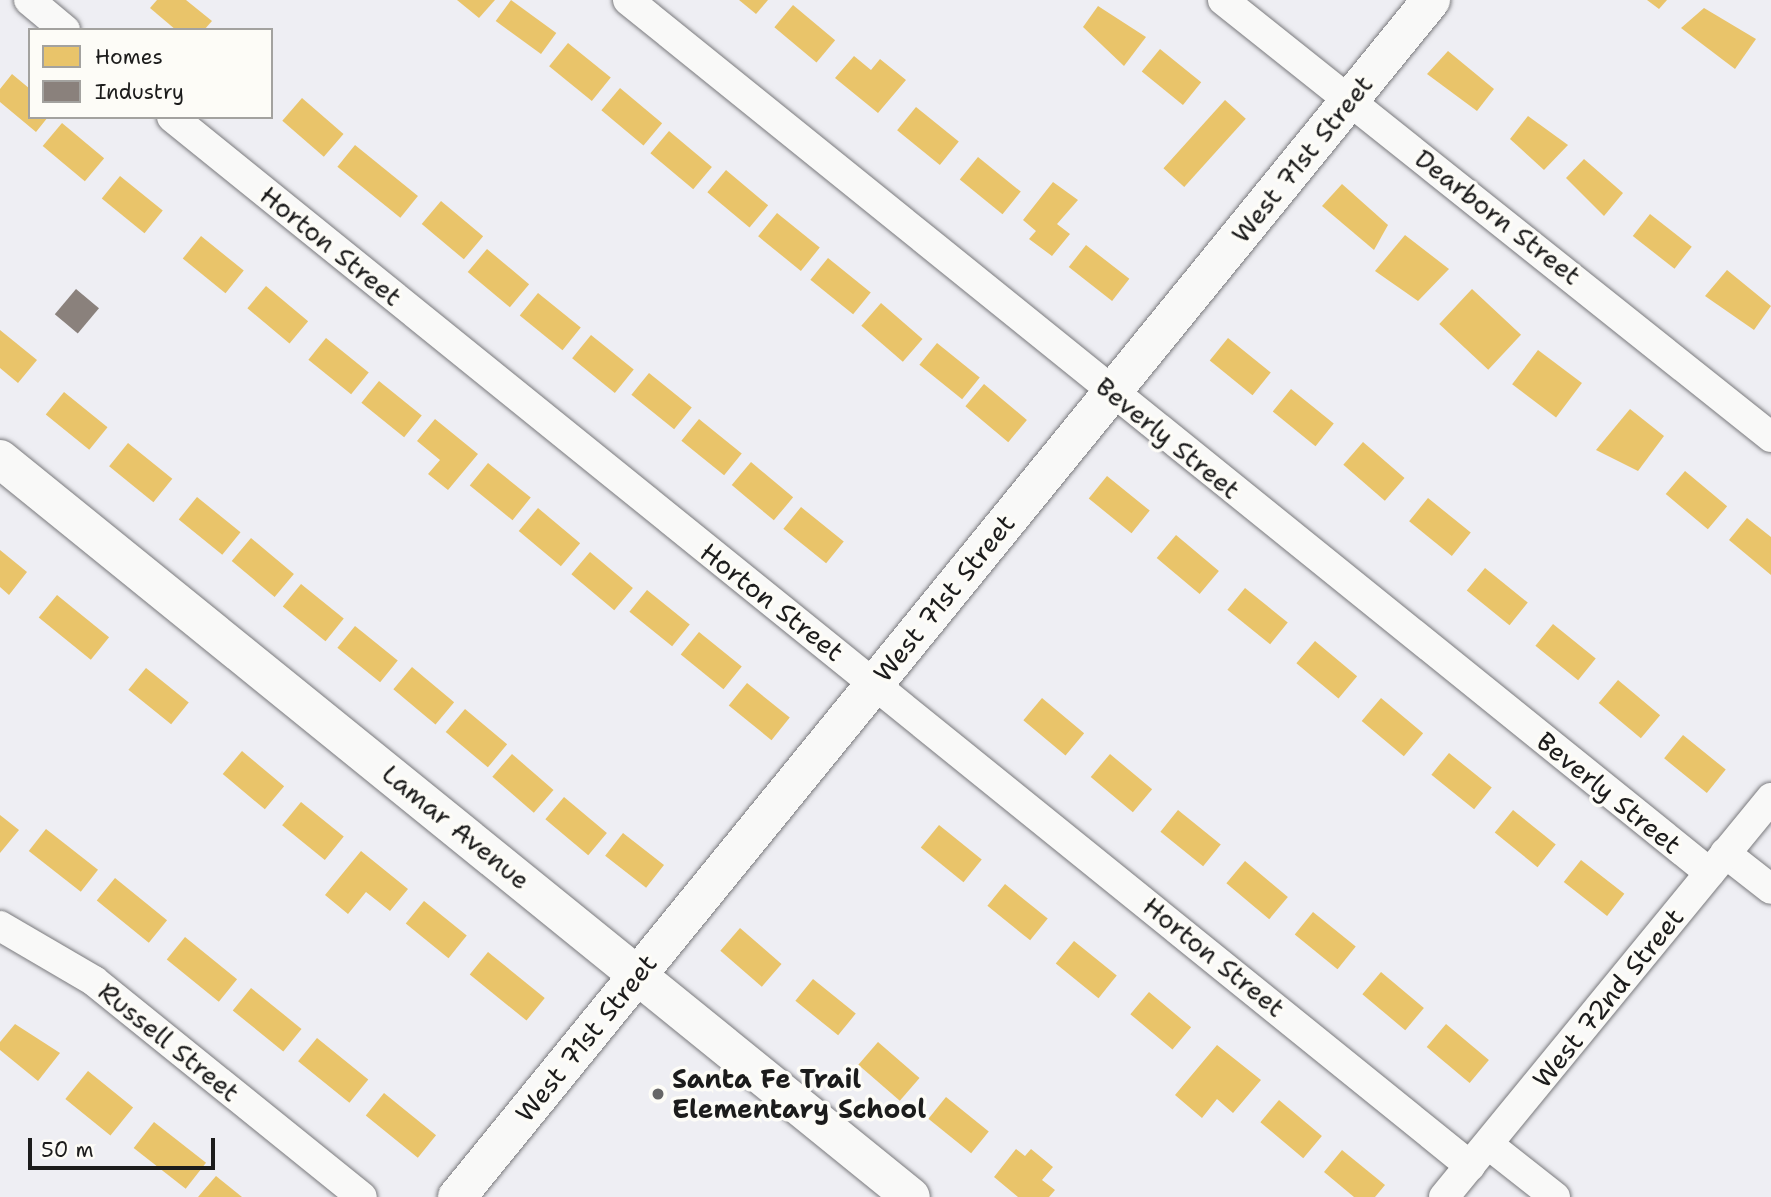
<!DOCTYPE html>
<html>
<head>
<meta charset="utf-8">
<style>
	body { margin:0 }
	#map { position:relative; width:1771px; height:1197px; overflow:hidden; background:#eeeef3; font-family:"Shantell Sans",sans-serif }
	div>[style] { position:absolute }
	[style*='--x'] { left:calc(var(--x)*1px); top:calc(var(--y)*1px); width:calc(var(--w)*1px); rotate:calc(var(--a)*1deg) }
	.homes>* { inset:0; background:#e9c46a; transform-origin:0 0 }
	.industry>* { inset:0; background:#8a817c; transform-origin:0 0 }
	.roads { filter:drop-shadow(0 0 2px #7a7a7d) drop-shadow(0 0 2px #7a7a7d) }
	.street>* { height:30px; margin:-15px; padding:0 15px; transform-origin:15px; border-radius:15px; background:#f9f9f8 }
	.secondary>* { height:38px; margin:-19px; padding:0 19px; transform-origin:19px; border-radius:19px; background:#f9f9f8 }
	.dots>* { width:19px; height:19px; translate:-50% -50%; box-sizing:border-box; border:4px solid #fdfcf7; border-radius:50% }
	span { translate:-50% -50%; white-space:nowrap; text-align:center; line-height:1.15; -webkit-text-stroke:7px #fdfcf7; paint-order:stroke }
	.street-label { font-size:26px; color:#1c1c1c }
	.poi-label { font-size:26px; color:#1c1c1c; font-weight:700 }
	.left { translate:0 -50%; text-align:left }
	.legend { position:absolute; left:28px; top:28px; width:245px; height:91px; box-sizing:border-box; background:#fdfcf7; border:2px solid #a3a29f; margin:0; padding:9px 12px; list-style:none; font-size:21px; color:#1c1c1c }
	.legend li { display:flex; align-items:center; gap:14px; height:35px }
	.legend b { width:35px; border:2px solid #a3a29f }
	.scale { position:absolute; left:28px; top:1138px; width:187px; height:32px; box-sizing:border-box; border:4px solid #1c1c1c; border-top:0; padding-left:9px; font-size:21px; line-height:24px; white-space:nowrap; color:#1c1c1c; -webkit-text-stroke:5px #fdfcf7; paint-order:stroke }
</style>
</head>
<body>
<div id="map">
	<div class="homes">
		<i style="clip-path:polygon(157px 0,186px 0,212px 21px,204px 30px,176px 30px,150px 8px)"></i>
		<i style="clip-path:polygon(457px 0,495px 0,479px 18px)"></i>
		<i style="left:511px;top:0;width:56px;height:26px;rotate:36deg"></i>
		<i style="clip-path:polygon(739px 0,768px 0,756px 14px)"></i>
		<i style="clip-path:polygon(1647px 0,1667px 0,1659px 9px)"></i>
		<i style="left:793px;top:5px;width:55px;height:29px;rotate:40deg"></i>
		<i style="clip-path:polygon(1098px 6px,1146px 37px,1124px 66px,1083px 27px)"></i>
		<i style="clip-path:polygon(1704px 8px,1756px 39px,1735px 69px,1681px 28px)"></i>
		<i style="left:568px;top:43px;width:55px;height:30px;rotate:39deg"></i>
		<i style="left:1160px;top:49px;width:53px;height:29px;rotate:39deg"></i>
		<i style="clip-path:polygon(1448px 51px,1494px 89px,1477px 111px,1427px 74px)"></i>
		<i style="clip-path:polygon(854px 56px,871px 70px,880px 59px,906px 80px,878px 113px,835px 78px)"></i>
		<i style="clip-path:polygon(12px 74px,30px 89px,30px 117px,48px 117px,36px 132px,0 102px,0 89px)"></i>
		<i style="left:620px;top:88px;width:55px;height:29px;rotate:40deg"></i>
		<i style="left:302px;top:98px;width:55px;height:30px;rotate:41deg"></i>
		<i style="left:1225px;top:100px;width:28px;height:92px;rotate:42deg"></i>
		<i style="left:916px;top:107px;width:55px;height:30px;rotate:39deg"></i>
		<i style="clip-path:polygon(1528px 116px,1568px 145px,1544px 170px,1510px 139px)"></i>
		<i style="left:62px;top:123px;width:55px;height:30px;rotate:40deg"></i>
		<i style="left:669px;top:131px;width:56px;height:29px;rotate:40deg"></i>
		<i style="left:355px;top:145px;width:81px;height:28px;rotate:39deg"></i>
		<i style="left:978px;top:157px;width:55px;height:29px;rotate:39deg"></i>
		<i style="clip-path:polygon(1584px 159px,1623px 193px,1604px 216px,1566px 178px)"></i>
		<i style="left:726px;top:170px;width:55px;height:29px;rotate:40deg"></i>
		<i style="left:120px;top:176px;width:55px;height:29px;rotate:39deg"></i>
		<i style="clip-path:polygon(1053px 182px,1078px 200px,1057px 224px,1070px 234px,1052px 256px,1029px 239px,1036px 231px,1023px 220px)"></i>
		<i style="clip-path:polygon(1342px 184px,1388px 225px,1374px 250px,1322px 206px)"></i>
		<i style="left:441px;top:201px;width:55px;height:30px;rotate:40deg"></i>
		<i style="left:777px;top:213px;width:55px;height:30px;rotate:39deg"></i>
		<i style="left:1650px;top:214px;width:53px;height:28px;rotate:38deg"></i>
		<i style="clip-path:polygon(1405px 235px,1449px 269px,1418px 301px,1375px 271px)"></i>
		<i style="left:201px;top:236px;width:55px;height:29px;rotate:39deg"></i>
		<i style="left:1086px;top:245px;width:55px;height:28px;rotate:38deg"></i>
		<i style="left:487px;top:249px;width:55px;height:30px;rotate:40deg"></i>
		<i style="left:828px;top:258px;width:55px;height:28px;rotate:39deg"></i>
		<i style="clip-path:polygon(1727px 270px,1771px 306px,1754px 330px,1705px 296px)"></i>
		<i style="left:266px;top:286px;width:55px;height:29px;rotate:40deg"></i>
		<i style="left:1472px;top:289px;width:67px;height:48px;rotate:43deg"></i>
		<i style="left:538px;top:293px;width:55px;height:29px;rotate:39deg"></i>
		<i style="left:881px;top:303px;width:55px;height:30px;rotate:41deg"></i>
		<i style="clip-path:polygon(0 330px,37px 360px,18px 383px,0 368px)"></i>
		<i style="left:591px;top:335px;width:55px;height:30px;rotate:39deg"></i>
		<i style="left:326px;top:338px;width:55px;height:28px;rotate:39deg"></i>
		<i style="left:1228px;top:338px;width:55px;height:29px;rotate:39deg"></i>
		<i style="left:937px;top:343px;width:55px;height:28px;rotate:39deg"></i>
		<i style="left:1538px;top:350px;width:55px;height:43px;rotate:37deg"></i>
		<i style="left:649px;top:373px;width:55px;height:28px;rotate:39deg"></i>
		<i style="left:379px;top:381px;width:55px;height:28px;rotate:39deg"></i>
		<i style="left:984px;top:384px;width:56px;height:29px;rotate:40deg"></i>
		<i style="left:1291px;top:389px;width:55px;height:29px;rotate:39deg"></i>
		<i style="left:64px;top:392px;width:56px;height:29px;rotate:39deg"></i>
		<i style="clip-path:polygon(1630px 409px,1664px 436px,1638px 471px,1596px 450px)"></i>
		<i style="clip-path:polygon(435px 419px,478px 454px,448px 490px,428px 474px,440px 460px,417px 441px)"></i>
		<i style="left:699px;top:419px;width:55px;height:28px;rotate:39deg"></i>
		<i style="left:1363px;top:442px;width:55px;height:30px;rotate:41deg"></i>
		<i style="left:128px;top:443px;width:57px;height:30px;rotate:39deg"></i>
		<i style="left:751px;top:462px;width:55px;height:30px;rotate:40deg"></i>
		<i style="left:488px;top:463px;width:55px;height:29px;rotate:39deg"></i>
		<i style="left:1685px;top:471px;width:55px;height:30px;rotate:40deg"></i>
		<i style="left:1107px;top:476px;width:55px;height:29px;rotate:39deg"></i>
		<i style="left:197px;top:497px;width:56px;height:29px;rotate:39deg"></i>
		<i style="left:1428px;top:498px;width:55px;height:30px;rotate:39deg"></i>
		<i style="left:801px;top:507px;width:55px;height:28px;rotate:39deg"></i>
		<i style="left:538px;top:508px;width:55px;height:30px;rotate:40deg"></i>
		<i style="clip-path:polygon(1747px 518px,1771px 537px,1771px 575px,1729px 540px)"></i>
		<i style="left:1176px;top:535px;width:56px;height:30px;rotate:40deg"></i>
		<i style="left:251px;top:538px;width:56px;height:30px;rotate:40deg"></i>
		<i style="clip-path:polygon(0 550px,27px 572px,9px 595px,0 587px)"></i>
		<i style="left:590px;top:552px;width:56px;height:29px;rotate:40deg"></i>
		<i style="left:1485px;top:568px;width:55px;height:29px;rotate:39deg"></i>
		<i style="left:301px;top:584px;width:55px;height:29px;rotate:39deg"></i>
		<i style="left:1245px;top:588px;width:55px;height:28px;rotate:39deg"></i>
		<i style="left:647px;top:590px;width:55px;height:28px;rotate:39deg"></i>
		<i style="left:57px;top:595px;width:67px;height:29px;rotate:39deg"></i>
		<i style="left:1553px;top:624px;width:55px;height:28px;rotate:39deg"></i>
		<i style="left:355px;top:626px;width:55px;height:28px;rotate:39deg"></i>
		<i style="left:699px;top:632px;width:55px;height:29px;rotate:39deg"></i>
		<i style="left:1315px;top:641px;width:55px;height:29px;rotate:40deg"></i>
		<i style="left:412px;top:667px;width:55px;height:29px;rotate:40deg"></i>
		<i style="left:146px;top:668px;width:55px;height:28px;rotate:39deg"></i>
		<i style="left:1618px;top:680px;width:55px;height:30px;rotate:40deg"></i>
		<i style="left:747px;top:683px;width:55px;height:29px;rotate:39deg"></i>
		<i style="left:1042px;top:698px;width:55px;height:29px;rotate:40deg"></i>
		<i style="left:1381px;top:698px;width:55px;height:30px;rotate:40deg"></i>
		<i style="left:465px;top:709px;width:55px;height:30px;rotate:40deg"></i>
		<i style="left:1683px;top:735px;width:55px;height:30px;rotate:39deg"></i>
		<i style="left:242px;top:751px;width:55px;height:30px;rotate:40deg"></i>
		<i style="left:1449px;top:753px;width:55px;height:28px;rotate:39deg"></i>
		<i style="left:512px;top:754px;width:55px;height:30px;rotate:41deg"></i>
		<i style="left:1110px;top:754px;width:55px;height:30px;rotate:40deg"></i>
		<i style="left:564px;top:797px;width:56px;height:29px;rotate:40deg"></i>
		<i style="left:301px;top:802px;width:55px;height:30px;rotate:39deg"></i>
		<i style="left:1178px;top:810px;width:55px;height:28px;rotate:39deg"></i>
		<i style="left:1513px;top:810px;width:55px;height:29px;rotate:39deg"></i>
		<i style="clip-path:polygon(0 815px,19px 830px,0 853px)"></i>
		<i style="left:939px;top:825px;width:55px;height:29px;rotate:39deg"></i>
		<i style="left:46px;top:829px;width:66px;height:28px;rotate:38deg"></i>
		<i style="left:623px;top:833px;width:52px;height:29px;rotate:38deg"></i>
		<i style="clip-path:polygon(361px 851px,408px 889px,390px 911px,366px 892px,348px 914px,325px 895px)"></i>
		<i style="left:1581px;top:860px;width:55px;height:28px;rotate:38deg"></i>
		<i style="left:1245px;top:861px;width:56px;height:29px;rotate:40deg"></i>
		<i style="left:115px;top:878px;width:67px;height:29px;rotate:39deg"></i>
		<i style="left:1005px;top:884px;width:55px;height:28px;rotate:39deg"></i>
		<i style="left:424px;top:901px;width:55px;height:29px;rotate:39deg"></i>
		<i style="left:1313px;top:912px;width:55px;height:29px;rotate:39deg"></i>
		<i style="left:740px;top:928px;width:55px;height:30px;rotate:41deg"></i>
		<i style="left:185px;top:937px;width:67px;height:29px;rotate:39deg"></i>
		<i style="left:1074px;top:941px;width:55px;height:29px;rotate:39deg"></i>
		<i style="left:488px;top:952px;width:73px;height:29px;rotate:39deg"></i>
		<i style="left:1381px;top:972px;width:56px;height:29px;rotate:40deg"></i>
		<i style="left:813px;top:979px;width:55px;height:28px;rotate:39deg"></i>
		<i style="left:251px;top:988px;width:65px;height:29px;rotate:39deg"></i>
		<i style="left:1149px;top:992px;width:55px;height:29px;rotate:40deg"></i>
		<i style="clip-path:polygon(15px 1024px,60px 1053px,38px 1081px,0 1050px,0 1042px)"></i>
		<i style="left:1446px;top:1024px;width:56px;height:30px;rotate:40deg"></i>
		<i style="left:317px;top:1038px;width:66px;height:30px;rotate:39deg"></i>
		<i style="left:878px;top:1042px;width:55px;height:30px;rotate:41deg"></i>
		<i style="clip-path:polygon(1217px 1045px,1261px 1080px,1233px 1113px,1217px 1099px,1202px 1118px,1175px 1095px)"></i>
		<i style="left:88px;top:1071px;width:58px;height:36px;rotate:39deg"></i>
		<i style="left:384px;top:1093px;width:67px;height:29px;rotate:39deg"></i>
		<i style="left:946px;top:1097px;width:55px;height:28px;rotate:39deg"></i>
		<i style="left:1279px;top:1100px;width:56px;height:29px;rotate:40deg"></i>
		<i style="left:154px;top:1122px;width:66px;height:33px;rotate:38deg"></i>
		<i style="clip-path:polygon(1016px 1149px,1025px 1156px,1031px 1149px,1053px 1167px,1042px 1180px,1055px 1190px,1049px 1197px,1018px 1197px,994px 1177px)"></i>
		<i style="clip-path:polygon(1342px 1150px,1385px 1185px,1375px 1197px,1354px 1197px,1324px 1172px)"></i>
		<i style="clip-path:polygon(216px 1176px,242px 1197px,198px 1197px)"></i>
	</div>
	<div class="industry">
		<i style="left:76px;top:289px;width:30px;height:33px;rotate:40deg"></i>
	</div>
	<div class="roads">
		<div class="street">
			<i style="--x:29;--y:0;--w:47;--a:39.8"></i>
			<i style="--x:628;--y:0;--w:1390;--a:38.9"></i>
			<i style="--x:1223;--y:0;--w:701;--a:38.57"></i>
			<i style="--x:172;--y:117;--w:1669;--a:38.94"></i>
			<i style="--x:1725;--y:853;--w:58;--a:38"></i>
			<i style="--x:0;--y:926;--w:109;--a:30.3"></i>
			<i style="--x:94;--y:981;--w:344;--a:38.9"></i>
			<i style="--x:1489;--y:1145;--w:84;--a:38.2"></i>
			<i style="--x:1444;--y:1197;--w:516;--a:-50.66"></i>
		</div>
		<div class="secondary">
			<i style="--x:0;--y:459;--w:1172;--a:39.01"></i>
			<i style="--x:457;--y:1197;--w:1543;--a:-50.86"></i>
		</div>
	</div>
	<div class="dots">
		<i style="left:658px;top:1094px;background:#666667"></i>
	</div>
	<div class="street-label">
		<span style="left:1302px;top:159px;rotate:-51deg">West 71st Street</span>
		<span style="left:1498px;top:217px;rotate:38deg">Dearborn Street</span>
		<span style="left:331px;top:246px;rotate:39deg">Horton Street</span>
		<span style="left:1168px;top:438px;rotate:39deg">Beverly Street</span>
		<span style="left:944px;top:598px;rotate:-51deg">West 71st Street</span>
		<span style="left:772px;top:602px;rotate:38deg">Horton Street</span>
		<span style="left:1609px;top:793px;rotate:39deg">Beverly Street</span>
		<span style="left:456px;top:827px;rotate:39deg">Lamar Avenue</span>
		<span style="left:1214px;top:957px;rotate:39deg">Horton Street</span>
		<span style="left:1608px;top:998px;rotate:-51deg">West 72nd Street</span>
		<span style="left:586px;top:1038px;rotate:-51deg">West 71st Street</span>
		<span style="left:169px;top:1042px;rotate:39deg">Russell Street</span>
	</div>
	<div class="poi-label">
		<span class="left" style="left:672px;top:1094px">Santa Fe Trail<br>Elementary School</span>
	</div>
	<ul class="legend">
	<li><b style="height:19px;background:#e9c46a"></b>Homes</li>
	<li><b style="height:19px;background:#8a817c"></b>Industry</li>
	</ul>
	<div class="scale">50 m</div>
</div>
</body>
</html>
